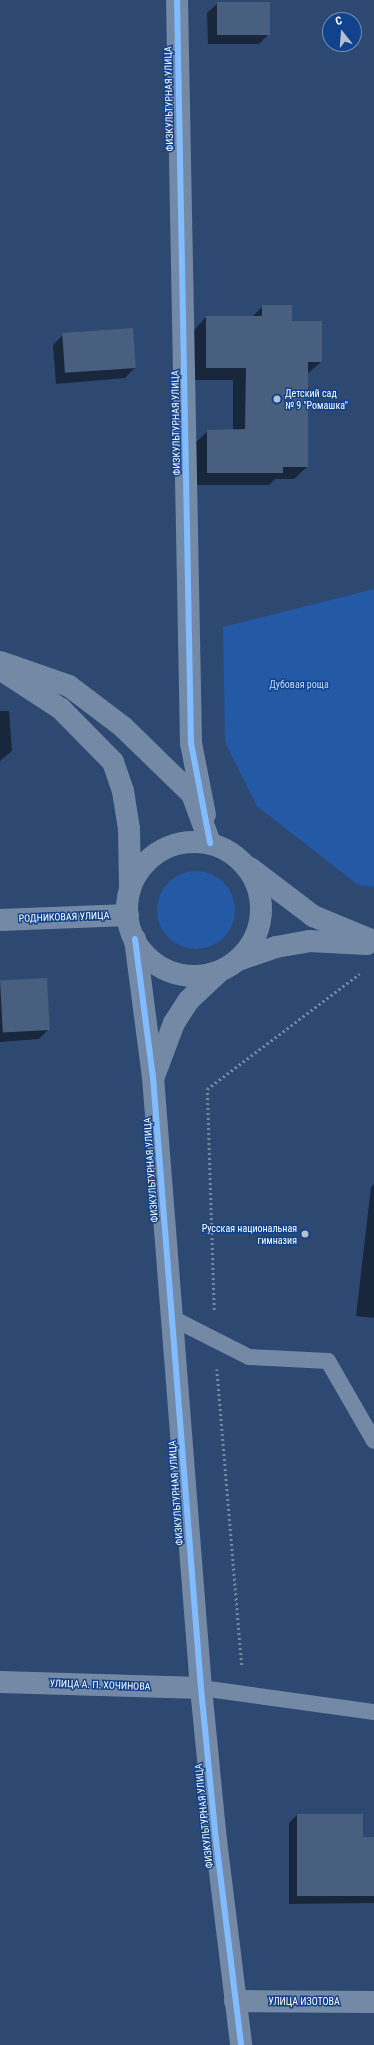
<!DOCTYPE html>
<html>
<head>
<meta charset="utf-8">
<style>
	body { margin:0 }
	#map { position:relative; width:374px; height:2045px; overflow:hidden; background:#2d4971; font-family:"Roboto Condensed",sans-serif }
	div>[style] { position:absolute }
	[style*='--x'] { left:calc(var(--x)*1px); top:calc(var(--y)*1px); width:calc(var(--w)*1px); rotate:calc(var(--a)*1deg) }
	.green>* { inset:0; background:#2459a5 }
	.round { border-radius:50% }
	.shadow>* { inset:0; background:#0007 }
	.building>* { inset:0; background:#485f7f; transform-origin:0 0 }
	.path>* { height:2.5px; margin-top:-1.25px; transform-origin:0; background:repeating-linear-gradient(90deg,#7489a5 0 2px,transparent 0 5px) }
	.service>* { height:16px; margin:-8px; padding:0 8px; transform-origin:8px; border-radius:8px; background:#7489a5 }
	.minor>* { height:22px; margin:-11px; padding:0 11px; transform-origin:11px; border-radius:11px; background:#7489a5 }
	.tertiary>* { height:22px; margin:-11px; padding:0 11px; transform-origin:11px; border-radius:11px; background:#7489a5 }
	.tertiary>.ring { margin:-11px; padding:0; box-sizing:content-box; background:none; border:22px solid #7489a5; border-radius:50% }
	.cycleway>* { height:6px; margin:-3px; padding:0 3px; transform-origin:3px; border-radius:3px; background:#80bcff }
	.dots>* { width:11px; height:11px; translate:-50% -50%; box-sizing:border-box; border:2px solid #11438d; border-radius:50% }
	span { translate:-50% -50%; white-space:nowrap; text-align:center; line-height:1.15; -webkit-text-stroke:3px #11438d; paint-order:stroke }
	.street-label { font-size:10px; color:#fff }
	.poi-label { font-size:10px; color:#fff }
	.left { translate:0 -50%; text-align:left }
	.right { translate:-100% -50%; text-align:right }
	.park-label { font-size:10px; color:#c1dafd }
	.north { position:absolute; left:322px; top:12px; width:40px; height:40px; box-sizing:border-box; background:#11438d; border:1px solid #708ebb; border-radius:50%; rotate:343deg; font-size:11px; font-weight:700; line-height:16px; text-align:center; color:#fff }
	.north::after { content:''; display:block; margin:auto; width:14px; height:18px; background:#b6bfcd; clip-path:polygon(50% 0,100% 100%,50% 72%,0 100%) }
</style>
</head>
<body>
<div id="map">
	<div class="green">
		<i style="clip-path:polygon(374px 589px,374px 887px,358px 885px,257px 806px,225px 742px,223px 627px)"></i>
		<i class="round" style="left:157px;top:871px;width:78px;height:78px"></i>
	</div>
	<div class="shadow">
		<i style="clip-path:polygon(218px 3px,269px 34px,259px 44px,208px 44px,207px 13px)"></i>
		<i style="clip-path:polygon(263px 306px,291px 322px,321px 362px,307px 374px,307px 467px,294px 479px,275px 479px,269px 485px,195px 485px,195px 443px,208px 431px,233px 431px,233px 380px,194px 380px,194px 330px,206px 317px,252px 317px)"></i>
		<i style="clip-path:polygon(63px 335px,135px 368px,125px 378px,56px 384px,53px 345px)"></i>
		<i style="clip-path:polygon(0 711px,9px 711px,12px 751px,0 761px)"></i>
		<i style="clip-path:polygon(0 981px,49px 1029px,39px 1039px,0 1042px)"></i>
		<i style="clip-path:polygon(374px 1184px,374px 1318px,356px 1316px,371px 1187px)"></i>
		<i style="clip-path:polygon(297px 1815px,362px 1838px,374px 1838px,374px 1903px,289px 1904px,289px 1823px)"></i>
	</div>
	<div class="building">
		<i style="left:217px;top:2px;width:53px;height:33px"></i>
		<i style="clip-path:polygon(262px 305px,292px 305px,292px 321px,322px 321px,322px 362px,308px 362px,308px 467px,283px 467px,283px 473px,207px 473px,207px 430px,245px 429px,246px 368px,206px 368px,206px 316px,262px 316px)"></i>
		<i style="left:133px;top:328px;width:40px;height:71px;rotate:86deg"></i>
		<i style="left:47px;top:978px;width:52px;height:47px;rotate:87deg"></i>
		<i style="clip-path:polygon(297px 1814px,363px 1814px,363px 1837px,374px 1837px,374px 1896px,297px 1896px)"></i>
	</div>
	<div class="path">
		<i style="--x:214;--y:1310;--w:221;--a:-91.8"></i>
		<i style="--x:207;--y:1089;--w:191;--a:-37.1"></i>
		<i style="--x:217;--y:1369;--w:299;--a:85.2"></i>
	</div>
	<div class="service">
		<i style="--x:172;--y:1318;--w:86;--a:26.9"></i>
		<i style="--x:249;--y:1357;--w:79;--a:2.9"></i>
		<i style="--x:328;--y:1361;--w:92;--a:60.1"></i>
		<i style="--x:201;--y:1688;--w:175;--a:7.9"></i>
	</div>
	<div class="minor">
		<i style="--x:177;--y:0;--w:743;--a:88.92"></i>
		<i style="--x:191;--y:743;--w:73;--a:79"></i>
		<i style="--x:0;--y:920;--w:128;--a:-2.2"></i>
		<i style="--x:0;--y:1682;--w:201;--a:1.7"></i>
		<i style="--x:235;--y:2001;--w:139;--a:0.4"></i>
	</div>
	<div class="tertiary">
		<i style="--x:0;--y:662;--w:73;--a:19.2"></i>
		<i style="--x:69;--y:686;--w:68;--a:37.2"></i>
		<i style="--x:123;--y:727;--w:96;--a:44.2"></i>
		<i style="--x:192;--y:794;--w:52;--a:69.8"></i>
		<i style="--x:6;--y:673;--w:66;--a:33.2"></i>
		<i style="--x:61;--y:709;--w:74;--a:45.5"></i>
		<i style="--x:113;--y:762;--w:31;--a:71"></i>
		<i style="--x:123;--y:791;--w:38;--a:81"></i>
		<i style="--x:129;--y:829;--w:60;--a:89"></i>
		<i class="ring" style="left:127px;top:842px;width:112px;height:112px"></i>
		<i style="--x:250;--y:868;--w:79;--a:37.3"></i>
		<i style="--x:313;--y:916;--w:66;--a:22.3"></i>
		<i style="--x:135;--y:939;--w:139;--a:82.6"></i>
		<i style="--x:153;--y:1077;--w:613;--a:85.51"></i>
		<i style="--x:201;--y:1688;--w:153;--a:84.4"></i>
		<i style="--x:216;--y:1840;--w:207;--a:83"></i>
		<i style="--x:238;--y:960;--w:40;--a:-18.9"></i>
		<i style="--x:276;--y:947;--w:34;--a:-10"></i>
		<i style="--x:309;--y:941;--w:58;--a:3"></i>
		<i style="--x:154;--y:1076;--w:57;--a:-69.3"></i>
		<i style="--x:174;--y:1023;--w:27;--a:-57"></i>
		<i style="--x:189;--y:1000;--w:42;--a:-43.1"></i>
	</div>
	<div class="cycleway">
		<i style="--x:177;--y:0;--w:743;--a:88.92"></i>
		<i style="--x:191;--y:743;--w:102;--a:79.2"></i>
		<i style="--x:135;--y:939;--w:139;--a:82.6"></i>
		<i style="--x:153;--y:1077;--w:613;--a:85.51"></i>
		<i style="--x:201;--y:1688;--w:153;--a:84.4"></i>
		<i style="--x:216;--y:1840;--w:207;--a:83"></i>
	</div>
	<div class="dots">
		<i style="left:277px;top:399px;background:#b6bfcd"></i>
		<i style="left:305px;top:1234px;background:#b6bfcd"></i>
	</div>
	<div class="street-label">
		<span style="left:169px;top:99px;rotate:-91deg">ФИЗКУЛЬТУРНАЯ УЛИЦА</span>
		<span style="left:176px;top:423px;rotate:-91deg">ФИЗКУЛЬТУРНАЯ УЛИЦА</span>
		<span style="left:64px;top:917px;rotate:-2deg">РОДНИКОВАЯ УЛИЦА</span>
		<span style="left:151px;top:1170px;rotate:-94deg">ФИЗКУЛЬТУРНАЯ УЛИЦА</span>
		<span style="left:176px;top:1493px;rotate:-94deg">ФИЗКУЛЬТУРНАЯ УЛИЦА</span>
		<span style="left:100px;top:1685px;rotate:2deg">УЛИЦА А. П. ХОЧИНОВА</span>
		<span style="left:204px;top:1816px;rotate:-96deg">ФИЗКУЛЬТУРНАЯ УЛИЦА</span>
		<span style="left:304px;top:2002px">УЛИЦА ИЗОТОВА</span>
	</div>
	<div class="poi-label">
		<span class="left" style="left:285px;top:399px">Детский сад<br>№ 9 "Ромашка"</span>
		<span class="right" style="left:297px;top:1234px">Русская национальная<br>гимназия</span>
	</div>
	<div class="park-label">
		<span style="left:299px;top:685px">Дубовая роща</span>
	</div>
	<div class="north">С</div>
</div>
</body>
</html>
